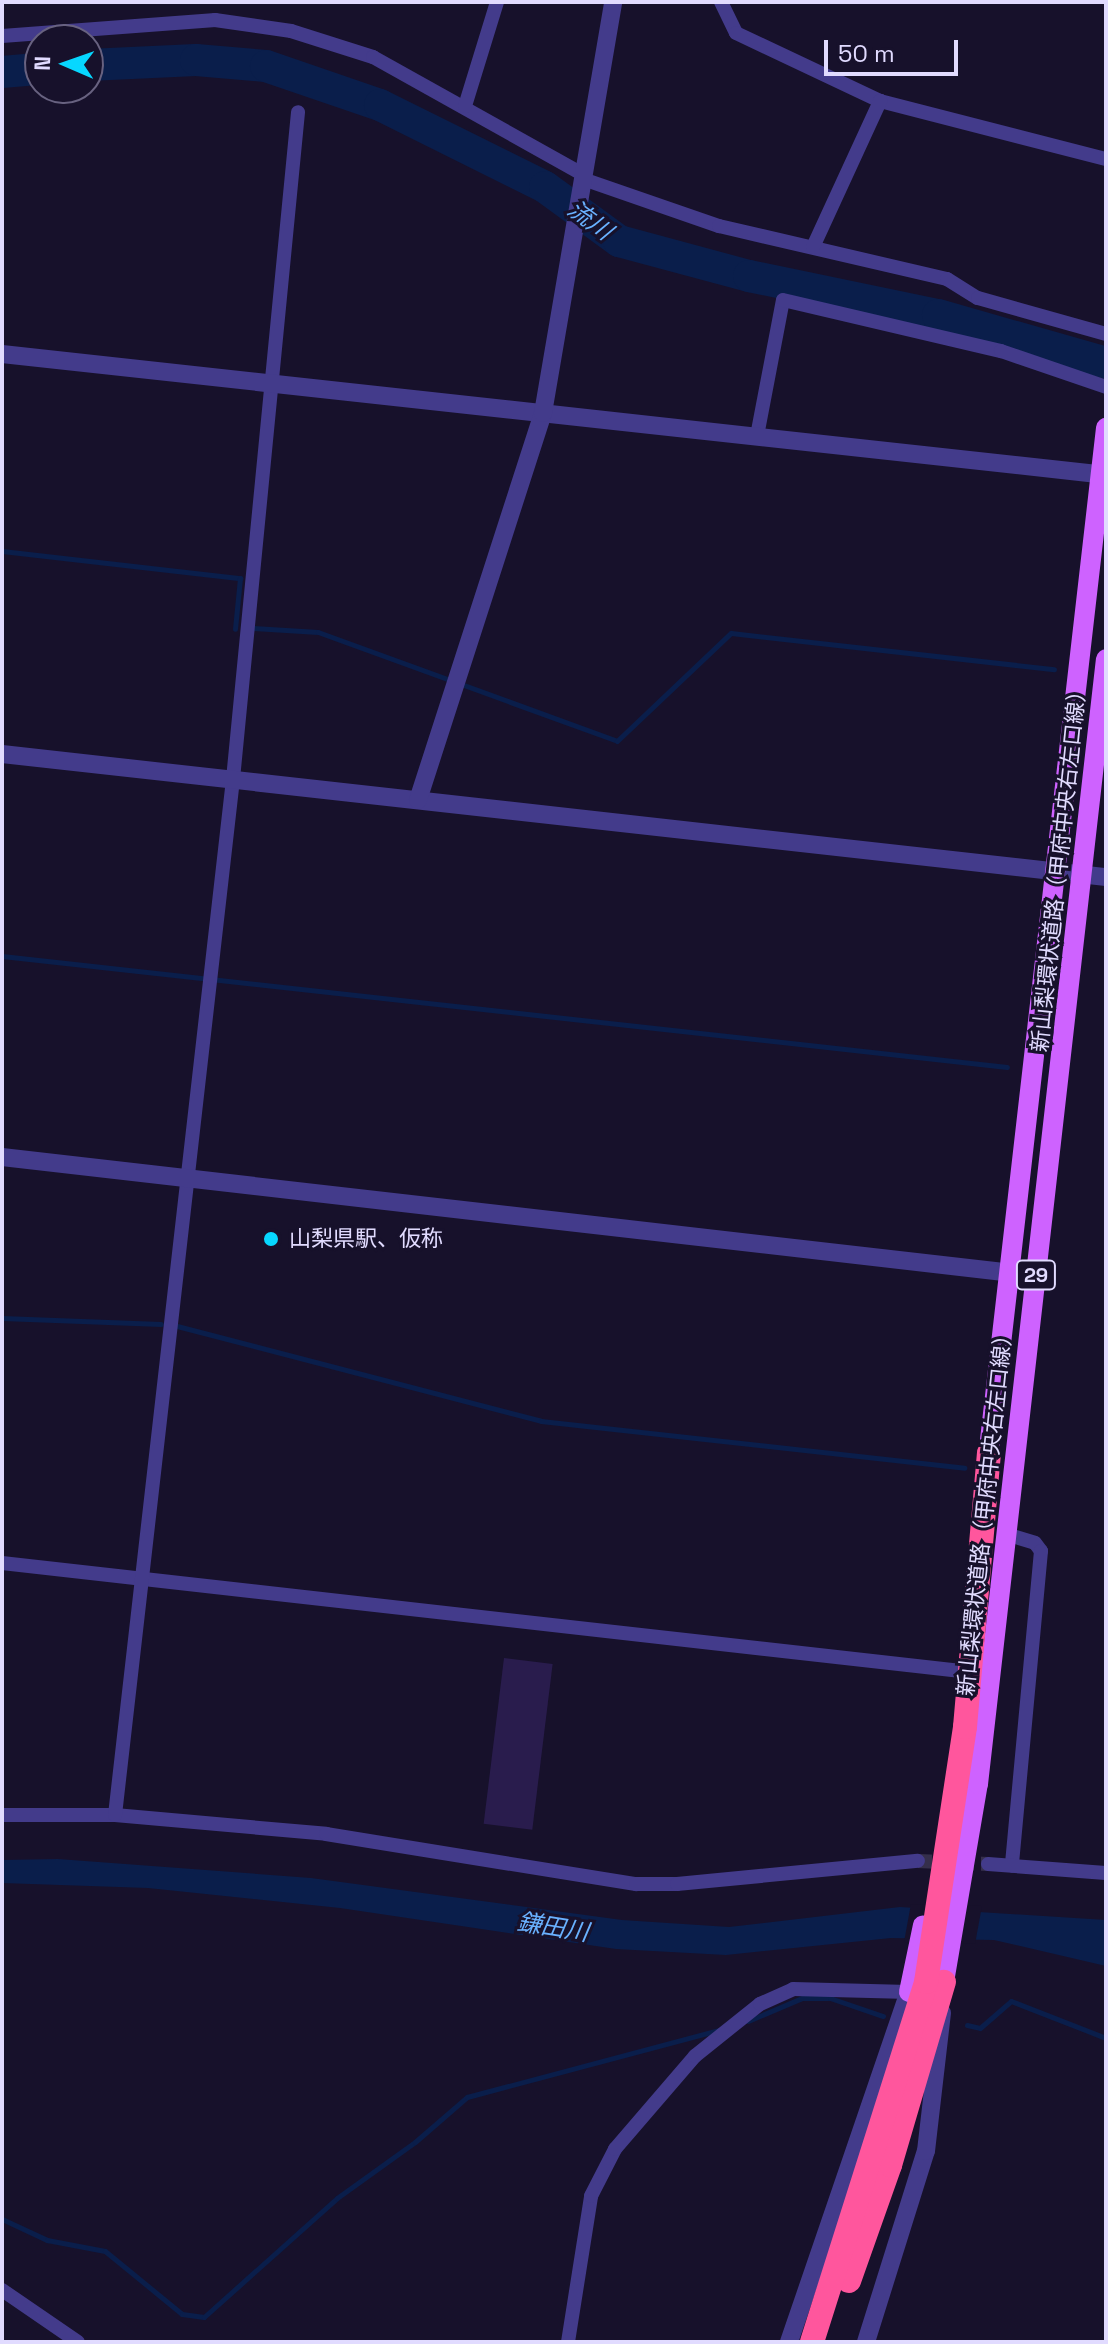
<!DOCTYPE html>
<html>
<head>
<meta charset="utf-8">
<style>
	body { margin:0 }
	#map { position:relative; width:1108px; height:2344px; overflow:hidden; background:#17112b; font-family:"Space Grotesk","Noto Sans JP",sans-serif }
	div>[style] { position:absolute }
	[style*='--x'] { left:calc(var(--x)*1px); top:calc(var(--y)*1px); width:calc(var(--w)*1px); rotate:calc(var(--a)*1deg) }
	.water>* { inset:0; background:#0a1e4b }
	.pier>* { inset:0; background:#17112b }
	.stream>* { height:5px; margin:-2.5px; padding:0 2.5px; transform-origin:2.5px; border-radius:2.5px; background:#0a1e4b }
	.river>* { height:32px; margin:-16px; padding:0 16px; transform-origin:16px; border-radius:16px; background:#0a1e4b }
	.building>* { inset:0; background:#291c4d; transform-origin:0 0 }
	.minor-tunnel>* { height:14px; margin-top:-7px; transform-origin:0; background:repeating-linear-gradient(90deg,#352f4b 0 14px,transparent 0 21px) }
	.minor>* { height:14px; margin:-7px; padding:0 7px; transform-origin:7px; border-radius:7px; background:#433b8b }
	.tertiary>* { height:18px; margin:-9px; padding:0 9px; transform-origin:9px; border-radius:9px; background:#433b8b }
	.primary>* { height:20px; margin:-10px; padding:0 10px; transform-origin:10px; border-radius:10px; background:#ce62ff }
	.motorway>* { height:24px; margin:-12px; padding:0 12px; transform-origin:12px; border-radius:12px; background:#ff569d }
	.dots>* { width:22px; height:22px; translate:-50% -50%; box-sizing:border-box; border:4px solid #17112b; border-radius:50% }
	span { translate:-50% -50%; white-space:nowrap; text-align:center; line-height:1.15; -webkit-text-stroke:6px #17112b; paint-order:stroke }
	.shield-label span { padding:2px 6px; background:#17112b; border:2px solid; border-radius:6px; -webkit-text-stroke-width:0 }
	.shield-label { font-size:20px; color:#e1dbff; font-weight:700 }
	.street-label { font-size:22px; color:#e1dbff }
	.poi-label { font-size:22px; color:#e1dbff }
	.left { translate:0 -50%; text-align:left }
	.water-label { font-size:24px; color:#69b1ff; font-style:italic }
	.frame { position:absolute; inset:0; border:4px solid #e1dbff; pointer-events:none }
	.north { position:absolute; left:24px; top:24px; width:80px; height:80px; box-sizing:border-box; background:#17112b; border:2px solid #686280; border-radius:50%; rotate:272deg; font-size:22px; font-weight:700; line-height:32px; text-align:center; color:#e1dbff }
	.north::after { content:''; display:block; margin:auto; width:28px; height:36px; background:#07d7ff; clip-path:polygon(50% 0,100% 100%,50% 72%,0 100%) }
	.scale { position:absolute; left:824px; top:40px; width:134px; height:36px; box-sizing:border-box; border:4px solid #e1dbff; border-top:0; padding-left:10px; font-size:24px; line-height:28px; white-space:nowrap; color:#e1dbff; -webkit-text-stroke:6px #17112b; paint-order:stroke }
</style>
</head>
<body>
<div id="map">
	<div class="water">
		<i style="clip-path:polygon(58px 1859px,311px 1878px,622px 1920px,729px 1927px,900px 1907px,1106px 1920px,1106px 1966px,994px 1940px,891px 1938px,726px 1955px,616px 1949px,340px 1908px,148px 1888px,2px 1883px,2px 1860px)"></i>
	</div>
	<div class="pier">
		<i style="clip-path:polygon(911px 1904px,982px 1906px,975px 1944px,904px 1942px)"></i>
	</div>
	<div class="stream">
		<i style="--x:2;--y:551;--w:240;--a:6.5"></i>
		<i style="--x:240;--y:578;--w:51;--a:95.6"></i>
		<i style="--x:252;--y:628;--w:66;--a:3.5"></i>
		<i style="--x:318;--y:632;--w:318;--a:20"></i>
		<i style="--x:617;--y:741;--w:157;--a:-43.5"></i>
		<i style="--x:731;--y:633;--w:325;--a:6.4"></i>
		<i style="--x:2;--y:956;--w:1011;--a:6.3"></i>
		<i style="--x:2;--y:1318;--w:159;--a:2.2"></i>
		<i style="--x:177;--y:1326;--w:376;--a:14.6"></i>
		<i style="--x:541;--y:1421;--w:426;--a:6.3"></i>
		<i style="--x:748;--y:2021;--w:59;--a:-23.1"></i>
		<i style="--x:802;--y:1998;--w:28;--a:0"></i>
		<i style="--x:830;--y:1998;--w:56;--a:18.8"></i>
		<i style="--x:967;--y:2025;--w:13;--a:13"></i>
		<i style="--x:980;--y:2028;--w:41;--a:-41.1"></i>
		<i style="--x:1011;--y:2001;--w:102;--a:21.3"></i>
		<i style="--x:2;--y:2219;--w:50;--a:25"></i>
		<i style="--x:47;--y:2240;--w:59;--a:10.7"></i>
		<i style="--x:105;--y:2251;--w:99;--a:39.3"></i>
		<i style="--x:182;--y:2314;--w:22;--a:8"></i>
		<i style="--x:204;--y:2317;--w:178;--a:-41.8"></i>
		<i style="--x:337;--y:2198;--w:96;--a:-35.7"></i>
		<i style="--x:415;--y:2142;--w:69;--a:-40.9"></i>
		<i style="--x:467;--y:2097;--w:261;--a:-14.9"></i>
	</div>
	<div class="river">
		<i style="--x:88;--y:65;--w:108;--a:-2.7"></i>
		<i style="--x:196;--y:60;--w:70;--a:4.9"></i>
		<i style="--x:266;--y:66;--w:120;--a:18.9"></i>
		<i style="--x:380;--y:105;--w:184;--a:26.4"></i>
		<i style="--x:545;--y:187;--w:92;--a:36.1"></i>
		<i style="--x:619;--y:241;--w:135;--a:15.1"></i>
		<i style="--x:749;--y:276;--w:193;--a:11.7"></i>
		<i style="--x:938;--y:315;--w:175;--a:15.9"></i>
		<i style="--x:2;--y:72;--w:38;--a:-5"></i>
	</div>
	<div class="building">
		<i style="left:504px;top:1658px;width:49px;height:167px;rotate:7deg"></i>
	</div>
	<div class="minor-tunnel">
		<i style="--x:918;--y:1861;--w:70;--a:2.5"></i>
	</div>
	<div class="minor">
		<i style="--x:721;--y:2;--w:34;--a:64"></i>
		<i style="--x:736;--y:33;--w:159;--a:25.3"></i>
		<i style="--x:880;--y:101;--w:233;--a:14.4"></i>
		<i style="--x:2;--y:36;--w:214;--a:-4.3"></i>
		<i style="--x:215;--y:20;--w:77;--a:8.2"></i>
		<i style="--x:291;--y:31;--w:86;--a:17.6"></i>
		<i style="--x:373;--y:57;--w:242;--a:29.2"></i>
		<i style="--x:465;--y:106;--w:109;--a:-72.9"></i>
		<i style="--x:583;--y:179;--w:144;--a:19.1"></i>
		<i style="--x:719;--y:226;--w:234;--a:13.1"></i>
		<i style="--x:947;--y:279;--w:36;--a:32"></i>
		<i style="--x:978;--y:298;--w:133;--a:15.7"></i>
		<i style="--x:813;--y:247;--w:161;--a:-65.3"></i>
		<i style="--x:757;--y:436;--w:138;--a:-79.2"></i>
		<i style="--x:783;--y:300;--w:224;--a:13.2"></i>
		<i style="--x:1001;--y:351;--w:111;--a:18.9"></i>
		<i style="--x:1006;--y:1534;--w:30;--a:17"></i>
		<i style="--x:1035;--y:1543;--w:10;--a:53"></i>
		<i style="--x:1041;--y:1551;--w:316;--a:95.3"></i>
		<i style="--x:2;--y:1563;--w:965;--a:6.43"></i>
		<i style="--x:2;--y:1815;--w:113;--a:0"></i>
		<i style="--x:115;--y:1815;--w:212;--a:5.1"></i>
		<i style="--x:326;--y:1834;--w:314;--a:9.2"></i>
		<i style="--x:636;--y:1884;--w:41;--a:0"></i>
		<i style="--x:677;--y:1884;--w:242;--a:-5.5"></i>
		<i style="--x:115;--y:1815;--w:1043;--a:-83.5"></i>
		<i style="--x:233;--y:779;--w:670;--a:-84.43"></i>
		<i style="--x:988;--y:1864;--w:118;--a:4.4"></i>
		<i style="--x:2;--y:2290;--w:92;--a:34.4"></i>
		<i style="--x:568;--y:2342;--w:148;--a:-81"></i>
		<i style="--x:591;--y:2196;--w:53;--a:-62.9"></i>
		<i style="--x:615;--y:2149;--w:123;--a:-49.3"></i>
		<i style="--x:695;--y:2056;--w:83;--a:-38.7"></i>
		<i style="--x:760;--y:2004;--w:36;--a:-24"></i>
		<i style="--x:793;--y:1989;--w:116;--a:1.5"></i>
	</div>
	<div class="tertiary">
		<i style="--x:2;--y:354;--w:1111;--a:6.25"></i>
		<i style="--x:2;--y:754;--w:1111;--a:6.36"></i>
		<i style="--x:418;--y:800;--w:407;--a:-72.1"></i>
		<i style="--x:543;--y:413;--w:417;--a:-80.3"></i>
		<i style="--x:2;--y:1157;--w:1017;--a:6.55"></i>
		<i style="--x:789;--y:2342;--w:370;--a:-71.1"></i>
		<i style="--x:866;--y:2342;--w:200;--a:-72.6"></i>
		<i style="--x:926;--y:2151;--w:139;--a:-83.4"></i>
	</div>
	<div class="primary">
		<i style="--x:987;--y:1466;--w:1045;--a:-83.46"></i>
		<i style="--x:944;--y:1982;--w:201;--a:-80.3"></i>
		<i style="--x:978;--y:1784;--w:1132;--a:-83.51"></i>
		<i style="--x:909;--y:1992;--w:68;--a:-78.2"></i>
	</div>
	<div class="motorway">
		<i style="--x:849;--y:2281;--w:123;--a:-70.5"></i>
		<i style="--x:890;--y:2165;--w:191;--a:-73.6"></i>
		<i style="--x:812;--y:2342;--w:378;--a:-72.4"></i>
		<i style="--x:926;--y:1982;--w:258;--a:-81.3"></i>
		<i style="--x:965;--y:1727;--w:275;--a:-85"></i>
	</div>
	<div class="dots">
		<i style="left:271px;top:1239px;background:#07d7ff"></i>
	</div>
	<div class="shield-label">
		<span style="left:1036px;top:1275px">29</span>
	</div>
	<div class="street-label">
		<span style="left:1059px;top:866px;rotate:-84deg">新山梨環状道路（甲府中央右左口線）</span>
		<span style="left:985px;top:1510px;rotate:-84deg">新山梨環状道路（甲府中央右左口線）</span>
	</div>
	<div class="poi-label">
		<span class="left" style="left:289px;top:1239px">山梨県駅、仮称</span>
	</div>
	<div class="water-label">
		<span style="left:590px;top:220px;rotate:36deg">流川</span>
		<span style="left:553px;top:1927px;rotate:9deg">鎌田川</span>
	</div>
	<div class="frame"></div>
	<div class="north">N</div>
	<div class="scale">50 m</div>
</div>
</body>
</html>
